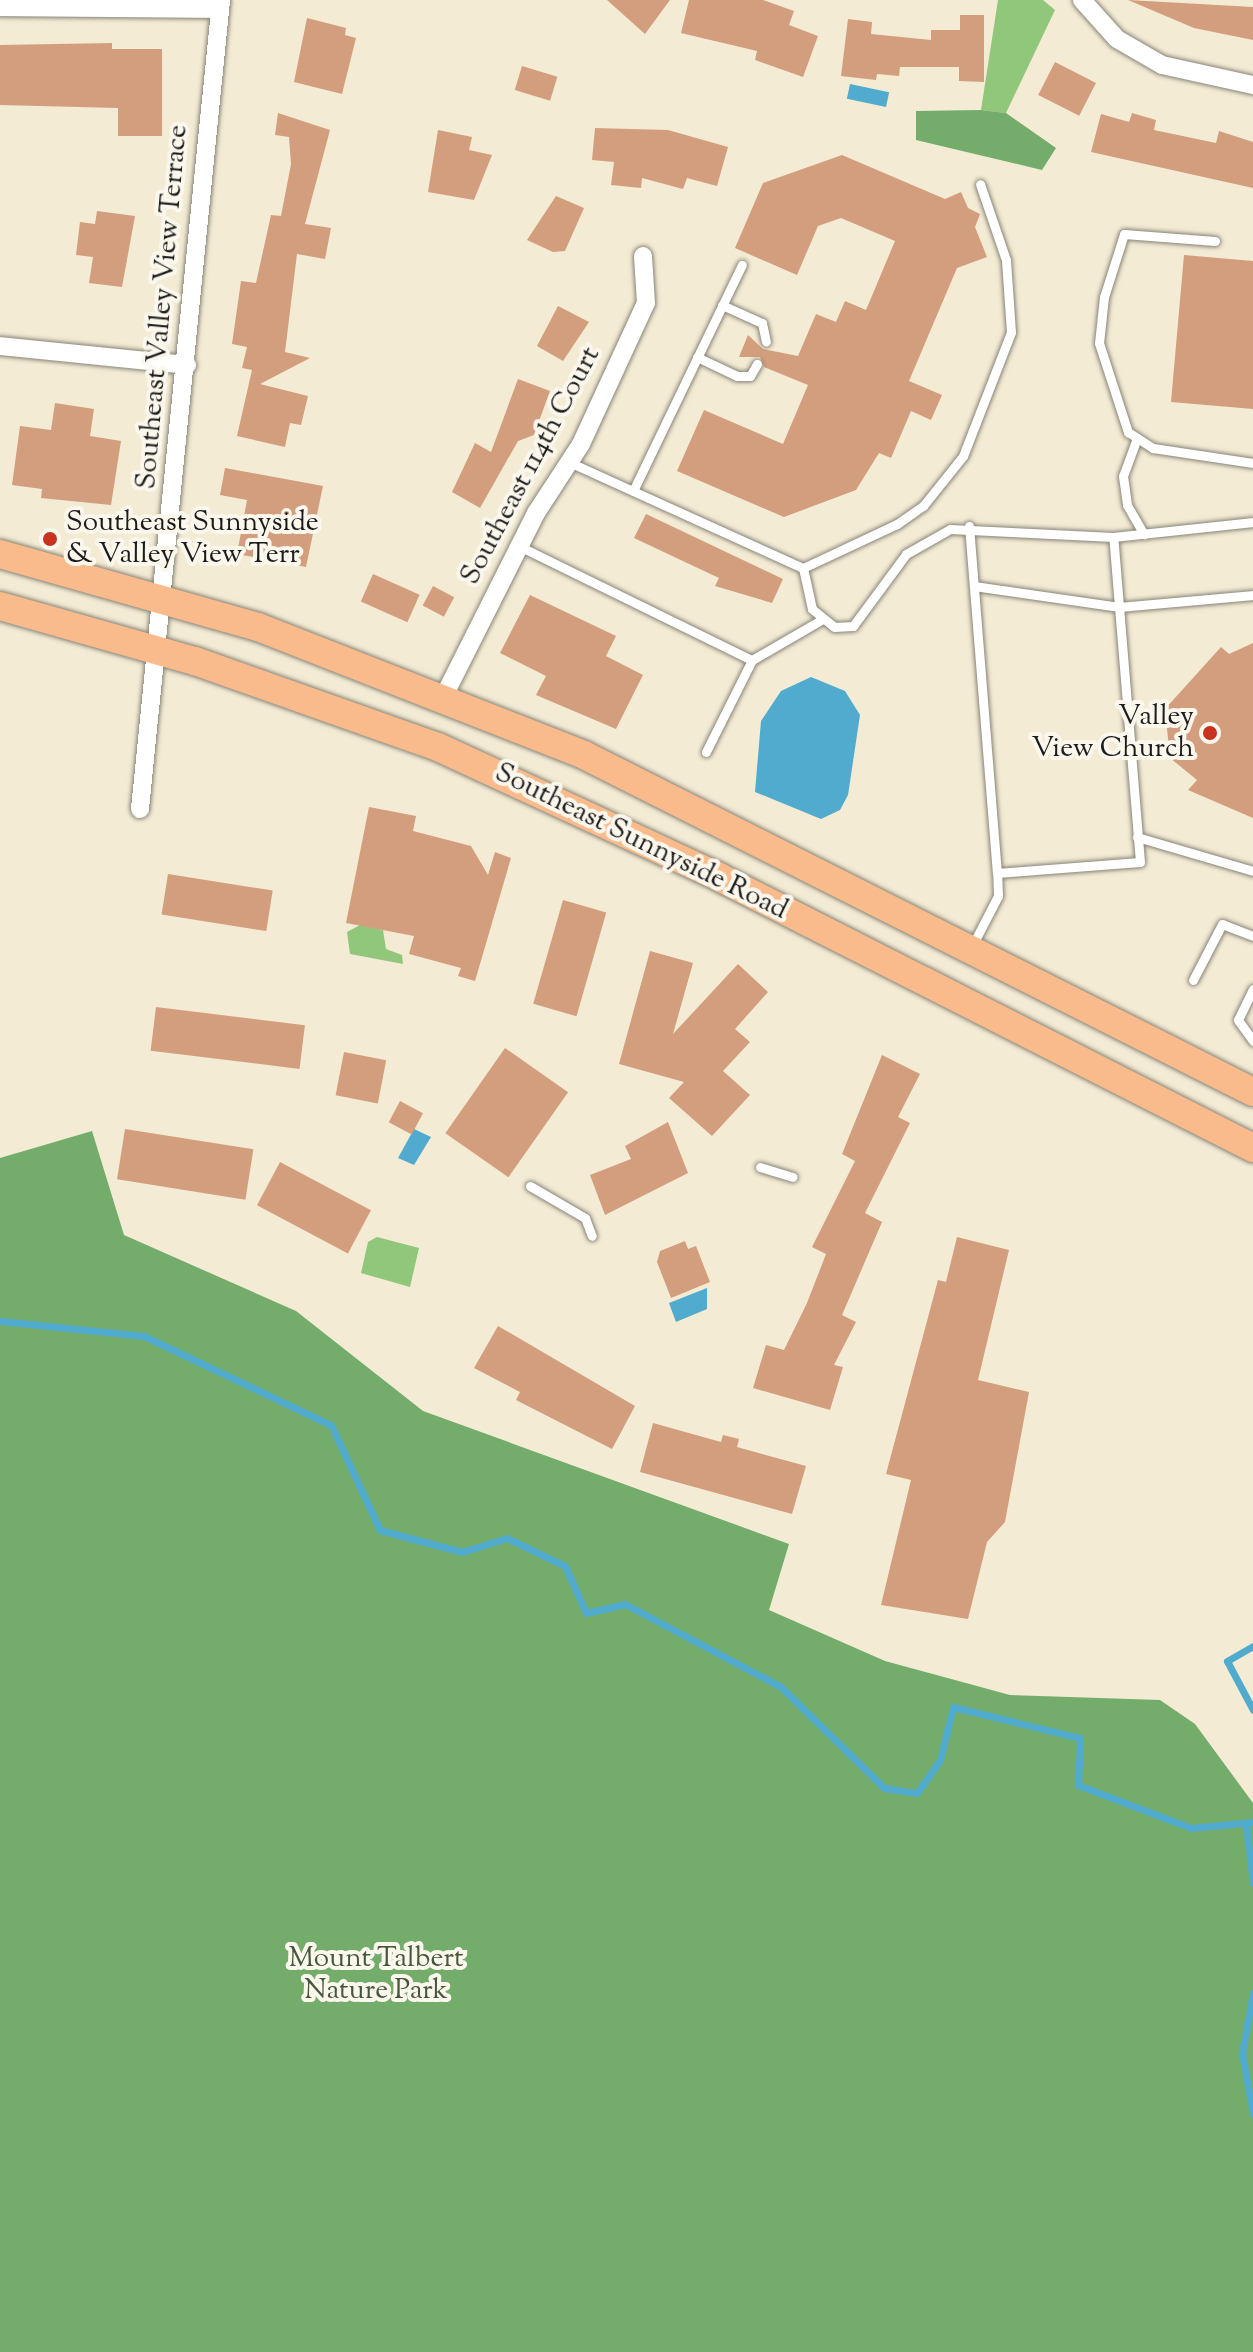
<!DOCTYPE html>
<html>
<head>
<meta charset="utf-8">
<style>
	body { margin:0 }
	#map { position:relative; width:1253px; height:2352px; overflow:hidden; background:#f3ebd4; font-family:"Sorts Mill Goudy",serif }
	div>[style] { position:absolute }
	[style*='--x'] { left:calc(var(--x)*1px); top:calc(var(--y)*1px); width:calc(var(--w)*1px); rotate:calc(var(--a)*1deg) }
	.green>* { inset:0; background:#90c77b }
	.forest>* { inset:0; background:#74ac6b }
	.water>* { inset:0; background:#50abce; transform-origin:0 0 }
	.stream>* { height:7px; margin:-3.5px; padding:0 3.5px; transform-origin:3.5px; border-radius:3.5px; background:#50abce }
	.building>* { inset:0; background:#d39e7d; transform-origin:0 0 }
	.roads { filter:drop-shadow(0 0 2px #888478) drop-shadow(0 0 2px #888478) }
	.lane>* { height:9px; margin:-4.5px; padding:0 4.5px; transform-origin:4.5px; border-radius:4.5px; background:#fff }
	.street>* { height:18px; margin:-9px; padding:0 9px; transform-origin:9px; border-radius:9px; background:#fff }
	.primary>* { height:28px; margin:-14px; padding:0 14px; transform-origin:14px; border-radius:14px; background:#fabb8c }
	.dots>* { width:22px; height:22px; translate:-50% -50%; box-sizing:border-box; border:4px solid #fbf7ec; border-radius:50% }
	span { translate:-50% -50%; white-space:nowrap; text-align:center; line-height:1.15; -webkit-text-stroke:8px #fbf7ec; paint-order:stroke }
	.street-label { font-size:28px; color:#1c1c1c }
	.poi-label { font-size:28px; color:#1c1c1c }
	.left { translate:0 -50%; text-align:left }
	.right { translate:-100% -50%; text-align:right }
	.park-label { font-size:28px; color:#45583d }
</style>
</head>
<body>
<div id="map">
	<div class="green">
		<i style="clip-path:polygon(998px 0,1043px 0,1055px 10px,1006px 113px,981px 110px)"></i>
		<i style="clip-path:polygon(360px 925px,383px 930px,386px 949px,402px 955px,403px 964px,350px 954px,347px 932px)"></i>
		<i style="clip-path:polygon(377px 1237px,419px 1248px,410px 1287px,361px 1273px,368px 1242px)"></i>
	</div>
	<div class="forest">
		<i style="clip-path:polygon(981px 110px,1006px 113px,1056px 148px,1042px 170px,916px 140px,916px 111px)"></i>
		<i style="clip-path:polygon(92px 1131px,124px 1235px,296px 1311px,423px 1411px,789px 1544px,769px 1610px,885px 1661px,1010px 1695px,1160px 1700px,1195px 1724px,1253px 1803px,1253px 2352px,0 2352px,0 1158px)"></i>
	</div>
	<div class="water">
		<i style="left:850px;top:84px;width:40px;height:15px;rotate:12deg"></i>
		<i style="clip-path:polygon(811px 677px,845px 691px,860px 715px,848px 795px,840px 810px,821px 819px,755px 792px,761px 721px,781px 691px)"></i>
		<i style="clip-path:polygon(414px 1129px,431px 1137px,414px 1165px,398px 1158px)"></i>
		<i style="clip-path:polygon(707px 1288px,707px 1309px,676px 1322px,669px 1303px)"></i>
	</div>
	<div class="stream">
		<i style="--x:0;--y:1321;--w:145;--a:5.9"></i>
		<i style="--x:144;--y:1336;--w:207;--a:25.5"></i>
		<i style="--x:331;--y:1425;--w:116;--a:65"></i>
		<i style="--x:380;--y:1530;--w:85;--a:15"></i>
		<i style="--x:462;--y:1552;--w:47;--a:-17.3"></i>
		<i style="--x:507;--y:1538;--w:64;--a:25.8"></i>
		<i style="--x:565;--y:1566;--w:51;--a:65.9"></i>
		<i style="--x:586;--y:1613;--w:40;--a:-13"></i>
		<i style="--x:625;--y:1604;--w:177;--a:28"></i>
		<i style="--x:781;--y:1687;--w:144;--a:44.4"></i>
		<i style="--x:884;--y:1788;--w:33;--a:9"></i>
		<i style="--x:917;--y:1793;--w:40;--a:-55.1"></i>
		<i style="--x:940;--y:1760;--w:55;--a:-76.2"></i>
		<i style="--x:953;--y:1707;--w:131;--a:13.7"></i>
		<i style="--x:1080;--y:1738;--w:47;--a:92.4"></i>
		<i style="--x:1078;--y:1785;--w:121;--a:20.8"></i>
		<i style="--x:1191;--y:1828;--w:62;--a:-5.5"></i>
		<i style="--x:1253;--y:1646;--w:30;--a:150"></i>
		<i style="--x:1227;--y:1661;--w:55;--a:62"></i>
		<i style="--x:1246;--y:1824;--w:59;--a:83.2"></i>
		<i style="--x:1253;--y:1993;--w:61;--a:100.4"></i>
		<i style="--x:1242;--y:2053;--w:62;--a:79.8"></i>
	</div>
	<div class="building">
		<i style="clip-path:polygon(607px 0,670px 0,645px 34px)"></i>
		<i style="clip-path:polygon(689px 0,763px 0,794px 11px,789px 25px,818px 36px,803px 77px,755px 60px,757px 51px,681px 33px)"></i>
		<i style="clip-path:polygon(1128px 0,1253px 7px,1253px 40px,1194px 28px)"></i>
		<i style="clip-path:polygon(960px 15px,984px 15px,984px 82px,959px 81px,959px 67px,900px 67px,899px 76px,877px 74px,876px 80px,841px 76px,848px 19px,872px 22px,871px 34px,931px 40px,931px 30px,960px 30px)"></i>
		<i style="clip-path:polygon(307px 18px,346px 28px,345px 35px,356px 38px,342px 94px,294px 82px)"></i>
		<i style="clip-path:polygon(112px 43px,112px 49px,162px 49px,162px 136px,118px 136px,118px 108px,0 105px,0 45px)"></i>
		<i style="left:1055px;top:62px;width:46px;height:37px;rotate:27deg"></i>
		<i style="left:522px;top:66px;width:37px;height:25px;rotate:17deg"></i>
		<i style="clip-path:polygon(278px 113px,330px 130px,305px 224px,331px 228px,325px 259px,297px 254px,285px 352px,310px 358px,260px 384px,308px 396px,301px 425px,290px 423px,285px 447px,237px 436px,252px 370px,242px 368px,247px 347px,232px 344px,241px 281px,256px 283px,271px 215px,281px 216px,291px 164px,289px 137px,275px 135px)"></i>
		<i style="clip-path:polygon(1132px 113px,1156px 120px,1154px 130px,1216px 143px,1219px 131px,1253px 142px,1253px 188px,1091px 152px,1101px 114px,1129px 122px)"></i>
		<i style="clip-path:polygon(595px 128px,668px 130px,728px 147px,717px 186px,687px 178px,683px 189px,642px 178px,641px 188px,611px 185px,614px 162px,592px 160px)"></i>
		<i style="clip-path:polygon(438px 130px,472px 137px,469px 150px,492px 155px,474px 200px,428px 192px)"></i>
		<i style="clip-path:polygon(842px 155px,945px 199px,961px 192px,968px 208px,980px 214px,975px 227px,987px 257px,957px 268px,909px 381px,942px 395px,931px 420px,911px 411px,891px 458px,879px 453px,856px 490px,784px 517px,677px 471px,704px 410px,783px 444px,808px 385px,764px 367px,760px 357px,739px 357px,748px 335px,763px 349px,798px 356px,816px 314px,836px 322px,845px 301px,866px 310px,895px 241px,841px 218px,818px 226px,797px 275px,735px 248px,763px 183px)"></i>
		<i style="clip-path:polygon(556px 196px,584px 208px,565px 251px,553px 252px,527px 240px)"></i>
		<i style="clip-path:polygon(97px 211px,135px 216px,122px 287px,89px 283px,93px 257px,76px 255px,80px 222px,95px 224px)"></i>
		<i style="clip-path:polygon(1184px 255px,1253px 261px,1253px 409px,1171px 402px)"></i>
		<i style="clip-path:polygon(558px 306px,589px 322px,563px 361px,537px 346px)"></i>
		<i style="clip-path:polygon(518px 379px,550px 391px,534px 435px,518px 441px,480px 508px,452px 492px,475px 443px,491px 452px)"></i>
		<i style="clip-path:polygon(55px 403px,94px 409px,90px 436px,121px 441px,111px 505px,41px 498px,42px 489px,12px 485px,20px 426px,51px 430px)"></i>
		<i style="clip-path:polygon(225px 468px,323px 486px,306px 567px,237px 554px,247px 500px,220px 495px)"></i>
		<i style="clip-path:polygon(646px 514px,783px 579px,772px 603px,715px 586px,719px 578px,634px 538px)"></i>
		<i style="left:373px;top:574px;width:51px;height:30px;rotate:24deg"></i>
		<i style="left:433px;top:586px;width:24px;height:22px;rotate:28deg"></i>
		<i style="clip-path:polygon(530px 595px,616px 636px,606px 656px,643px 675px,616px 729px,536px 695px,546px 676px,500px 653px)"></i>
		<i style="clip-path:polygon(1253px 643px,1253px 818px,1188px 790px,1197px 780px,1170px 758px,1165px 709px,1221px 647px,1229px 654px)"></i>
		<i style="clip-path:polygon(369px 807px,416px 816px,413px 831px,471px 846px,488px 875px,495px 852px,511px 858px,475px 981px,458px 976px,461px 968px,409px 954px,414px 936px,346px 923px)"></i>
		<i style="left:168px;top:874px;width:106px;height:41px;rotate:9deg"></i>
		<i style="left:563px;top:900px;width:45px;height:108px;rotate:16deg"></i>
		<i style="clip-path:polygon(650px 951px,693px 963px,673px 1034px,738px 964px,768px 992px,735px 1029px,750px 1042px,723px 1071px,750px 1095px,712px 1136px,669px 1098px,684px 1082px,619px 1064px)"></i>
		<i style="left:156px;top:1007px;width:150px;height:44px;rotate:7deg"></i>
		<i style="left:505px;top:1048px;width:77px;height:104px;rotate:35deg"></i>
		<i style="left:344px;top:1052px;width:43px;height:44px;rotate:11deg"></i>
		<i style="clip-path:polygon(882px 1055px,920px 1074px,898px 1117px,910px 1123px,865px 1213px,882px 1222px,842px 1315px,856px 1322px,834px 1365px,843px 1367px,830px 1410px,753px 1388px,766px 1345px,784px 1350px,807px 1303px,826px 1254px,812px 1247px,855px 1161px,842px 1154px)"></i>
		<i style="left:400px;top:1101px;width:26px;height:24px;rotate:28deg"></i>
		<i style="clip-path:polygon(668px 1122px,688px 1173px,605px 1215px,590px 1175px,631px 1159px,625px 1146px)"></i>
		<i style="left:125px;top:1129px;width:130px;height:51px;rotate:9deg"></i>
		<i style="left:280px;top:1162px;width:103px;height:49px;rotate:28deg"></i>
		<i style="clip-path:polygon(957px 1237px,1009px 1250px,978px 1380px,1029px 1392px,1005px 1522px,987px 1542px,968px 1619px,881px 1605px,911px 1480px,886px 1474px,938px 1280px,946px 1282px)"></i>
		<i style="clip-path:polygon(685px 1241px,688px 1249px,696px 1246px,710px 1282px,671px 1298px,657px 1262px,660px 1251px)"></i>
		<i style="clip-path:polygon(498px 1326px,635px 1406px,612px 1449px,516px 1400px,520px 1392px,474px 1368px)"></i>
		<i style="clip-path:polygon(653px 1423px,721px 1442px,723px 1435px,739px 1439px,737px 1447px,806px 1466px,792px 1514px,640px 1472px)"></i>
	</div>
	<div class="roads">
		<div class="lane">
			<i style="--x:1215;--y:241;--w:91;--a:-175.6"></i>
			<i style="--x:1124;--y:234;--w:66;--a:107.6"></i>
			<i style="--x:1104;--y:297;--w:46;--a:96.2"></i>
			<i style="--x:1099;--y:343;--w:94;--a:72"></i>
			<i style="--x:1128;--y:432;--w:30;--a:33"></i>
			<i style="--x:1153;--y:448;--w:101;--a:8.5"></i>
			<i style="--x:722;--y:305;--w:44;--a:24.2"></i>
			<i style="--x:762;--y:323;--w:19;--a:78"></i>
			<i style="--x:697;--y:357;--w:44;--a:25.4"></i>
			<i style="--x:737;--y:376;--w:13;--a:0"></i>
			<i style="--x:750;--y:376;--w:14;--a:-60"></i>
			<i style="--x:1137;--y:438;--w:40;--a:110.2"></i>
			<i style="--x:1123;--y:476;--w:29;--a:82"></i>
			<i style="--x:1127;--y:505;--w:34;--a:60"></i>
			<i style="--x:569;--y:462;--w:257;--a:24.4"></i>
			<i style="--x:803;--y:568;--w:42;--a:77.6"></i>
			<i style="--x:812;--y:609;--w:28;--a:39"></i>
			<i style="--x:834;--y:627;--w:19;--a:-3"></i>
			<i style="--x:853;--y:626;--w:89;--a:-53.6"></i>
			<i style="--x:906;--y:554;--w:51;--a:-29.6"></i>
			<i style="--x:950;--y:529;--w:163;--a:2.8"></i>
			<i style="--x:1113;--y:537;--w:141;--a:-6.1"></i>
			<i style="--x:633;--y:491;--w:251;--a:-64.3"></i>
			<i style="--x:969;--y:526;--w:348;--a:85.4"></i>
			<i style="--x:997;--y:873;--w:143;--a:-4.4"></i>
			<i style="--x:1140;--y:862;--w:326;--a:-94.7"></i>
			<i style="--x:519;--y:546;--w:259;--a:26.1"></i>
			<i style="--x:752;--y:660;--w:103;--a:116.6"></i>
			<i style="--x:803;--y:568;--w:104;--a:-25.1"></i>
			<i style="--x:897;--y:524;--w:32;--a:-35"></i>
			<i style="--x:923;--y:506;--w:64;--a:-51.3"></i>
			<i style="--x:963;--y:456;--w:133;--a:-68.8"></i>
			<i style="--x:1011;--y:332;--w:72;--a:-94"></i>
			<i style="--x:1006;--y:260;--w:80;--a:-108.9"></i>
			<i style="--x:974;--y:586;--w:147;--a:8.2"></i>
			<i style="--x:1119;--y:607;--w:135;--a:-5.1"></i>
			<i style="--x:752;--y:660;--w:80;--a:-30.1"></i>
			<i style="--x:1137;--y:837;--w:121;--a:16.3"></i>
			<i style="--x:971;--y:948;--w:59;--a:-62.6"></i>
			<i style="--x:998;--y:896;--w:23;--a:-92"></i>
			<i style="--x:1193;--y:980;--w:63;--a:-62.6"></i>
			<i style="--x:1222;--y:924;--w:33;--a:21"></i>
			<i style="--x:1253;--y:989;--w:34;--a:116"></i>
			<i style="--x:1238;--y:1020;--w:26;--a:54"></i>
			<i style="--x:760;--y:1167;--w:34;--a:17"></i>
			<i style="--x:530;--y:1186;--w:64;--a:30.2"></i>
			<i style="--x:585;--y:1218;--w:19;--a:69"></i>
		</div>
		<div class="street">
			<i style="--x:1082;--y:0;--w:52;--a:48.1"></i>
			<i style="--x:1117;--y:39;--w:52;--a:30"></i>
			<i style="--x:1162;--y:65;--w:93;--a:12.4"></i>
			<i style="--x:0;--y:7;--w:220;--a:0.5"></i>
			<i style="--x:0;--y:346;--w:188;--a:5.8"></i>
			<i style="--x:444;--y:696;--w:205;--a:-63.3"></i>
			<i style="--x:536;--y:513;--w:82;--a:-56.9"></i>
			<i style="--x:581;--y:444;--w:155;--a:-65.3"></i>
			<i style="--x:646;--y:303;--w:47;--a:-93.7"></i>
			<i style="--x:140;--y:809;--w:813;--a:-84.28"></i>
		</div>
		<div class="primary">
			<i style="--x:0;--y:554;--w:268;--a:15.8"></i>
			<i style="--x:258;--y:627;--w:350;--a:21.4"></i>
			<i style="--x:584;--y:755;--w:749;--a:26.74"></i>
			<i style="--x:0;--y:606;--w:203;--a:15.8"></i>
			<i style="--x:195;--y:661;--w:258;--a:19.5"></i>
			<i style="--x:438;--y:747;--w:310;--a:24.8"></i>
			<i style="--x:719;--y:877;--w:599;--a:26.91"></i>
		</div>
	</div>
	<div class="dots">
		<i style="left:50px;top:539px;background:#c8321e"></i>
		<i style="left:1210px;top:733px;background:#c8321e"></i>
	</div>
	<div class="street-label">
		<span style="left:163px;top:307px;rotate:-85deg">Southeast Valley View Terrace</span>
		<span style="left:531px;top:466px;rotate:-62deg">Southeast 114th Court</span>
		<span style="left:641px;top:842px;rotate:26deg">Southeast Sunnyside Road</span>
	</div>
	<div class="poi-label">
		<span class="left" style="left:66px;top:539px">Southeast Sunnyside<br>&amp; Valley View Terr</span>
		<span class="right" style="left:1194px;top:733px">Valley<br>View Church</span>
	</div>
	<div class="park-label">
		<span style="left:376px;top:1975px">Mount Talbert<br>Nature Park</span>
	</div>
</div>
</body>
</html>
